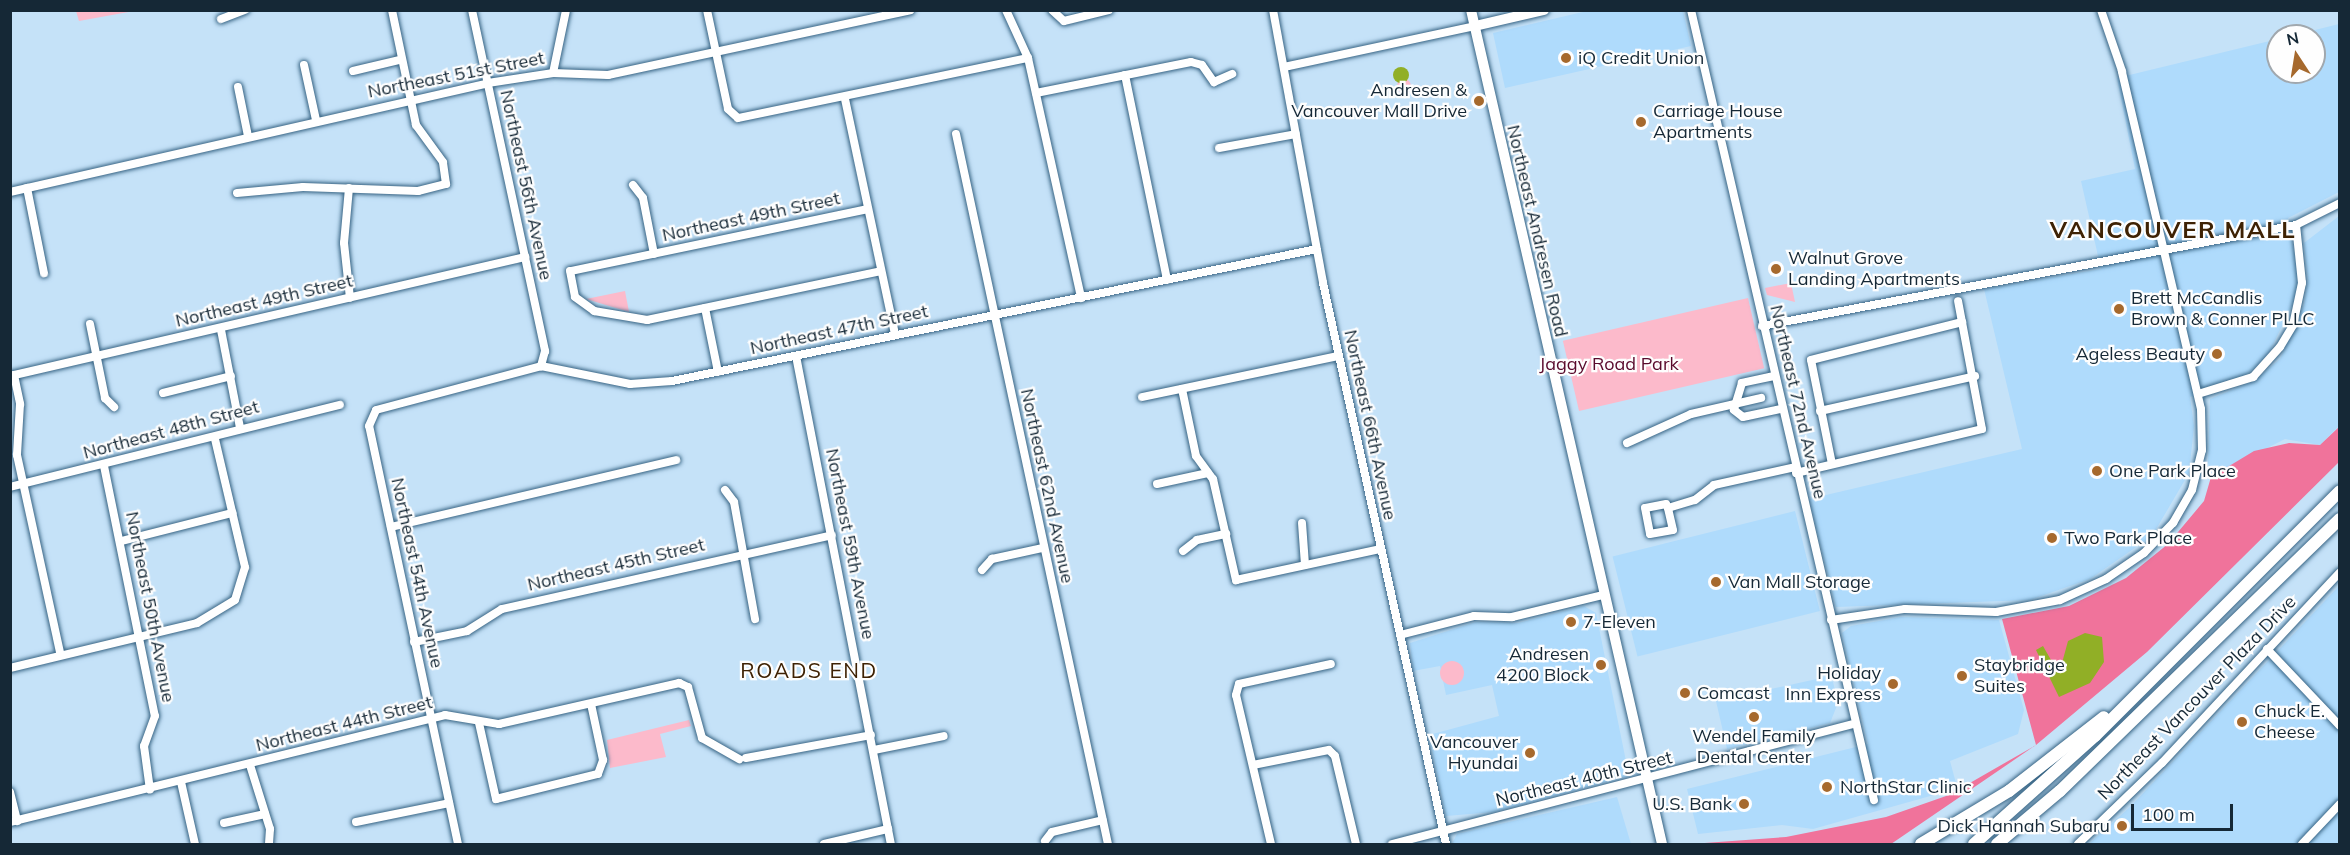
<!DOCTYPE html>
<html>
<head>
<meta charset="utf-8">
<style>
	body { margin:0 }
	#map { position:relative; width:2350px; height:855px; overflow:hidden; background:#c5e2f8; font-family:Mulish,sans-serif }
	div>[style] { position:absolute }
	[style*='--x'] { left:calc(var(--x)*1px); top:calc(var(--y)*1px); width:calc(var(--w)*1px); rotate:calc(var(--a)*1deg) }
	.built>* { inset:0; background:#afdbfc; transform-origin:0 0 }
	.green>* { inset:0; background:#fcbacb; transform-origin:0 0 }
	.round { border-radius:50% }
	.forest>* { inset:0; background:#f0739b }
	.water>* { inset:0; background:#91af26 }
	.roads { filter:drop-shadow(0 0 2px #366383) drop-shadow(0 0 2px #366383) }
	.minor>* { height:8px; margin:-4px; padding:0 4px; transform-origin:4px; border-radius:4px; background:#fff }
	.major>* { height:10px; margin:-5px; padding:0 5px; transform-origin:5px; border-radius:5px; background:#fff }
	.highway>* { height:12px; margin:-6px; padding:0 6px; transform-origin:6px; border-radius:6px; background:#fff }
	.dots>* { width:16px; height:16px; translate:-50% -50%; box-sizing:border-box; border:3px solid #fefefe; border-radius:50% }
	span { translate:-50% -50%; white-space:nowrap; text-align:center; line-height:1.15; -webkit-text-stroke:4.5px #fefefe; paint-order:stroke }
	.poi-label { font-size:18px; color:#152836 }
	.left { translate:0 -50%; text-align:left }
	.right { translate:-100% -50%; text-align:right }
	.street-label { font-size:18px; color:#152836 }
	.park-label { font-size:18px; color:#590a2c }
	.quarter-label { font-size:21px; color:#3e2204; letter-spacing:1.5px }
	.district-label { font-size:24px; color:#3e2204; font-weight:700; letter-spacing:1.5px }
	.frame { position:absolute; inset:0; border:12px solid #152836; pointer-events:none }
	.north { position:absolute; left:2266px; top:24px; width:60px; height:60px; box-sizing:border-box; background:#fefefe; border:2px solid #a1a8ae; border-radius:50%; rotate:348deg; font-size:16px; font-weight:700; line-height:24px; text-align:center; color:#152836 }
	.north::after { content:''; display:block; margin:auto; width:21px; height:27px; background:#a6692d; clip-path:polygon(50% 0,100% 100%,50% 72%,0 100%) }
	.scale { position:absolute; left:2131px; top:804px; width:102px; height:27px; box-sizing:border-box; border:3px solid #152836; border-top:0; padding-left:8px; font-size:18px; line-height:21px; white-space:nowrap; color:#152836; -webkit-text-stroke:4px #fefefe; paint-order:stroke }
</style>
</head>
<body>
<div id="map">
	<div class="built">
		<i style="clip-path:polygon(1587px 11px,1683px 11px,1691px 46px,1505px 88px,1493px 33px)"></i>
		<i style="clip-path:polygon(2339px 24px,2339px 192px,2288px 218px,2298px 276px,2296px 297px,2266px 359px,2247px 374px,2190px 397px,2194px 426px,2189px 473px,2152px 536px,2090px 579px,2030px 600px,1836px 607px,1809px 499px,2022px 449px,1984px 289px,2101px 269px,2081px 181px,2135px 169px,2117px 78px,2278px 39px,2278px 72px,2314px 72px,2314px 36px,2291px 36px)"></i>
		<i style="clip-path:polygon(2339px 216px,2339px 426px,2320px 445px,2285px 439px,2214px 475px,2208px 463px,2210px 399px,2254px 381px,2280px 359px,2304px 305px,2308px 280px,2304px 243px)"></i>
		<i style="left:1795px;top:511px;width:103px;height:188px;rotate:76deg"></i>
		<i style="clip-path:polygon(2339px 586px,2339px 844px,2089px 844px,2130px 807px)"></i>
		<i style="clip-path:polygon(1584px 606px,1596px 613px,1629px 776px,1494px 812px,1446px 816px,1429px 735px,1499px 716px,1492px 685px,1446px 695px,1440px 666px,1413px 671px,1410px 643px,1476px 622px,1518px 623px)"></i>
		<i style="clip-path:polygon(1901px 617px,1999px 620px,2024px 710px,2018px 734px,1950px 761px,1956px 783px,1948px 791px,1813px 829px,1782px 825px,1698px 834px,1687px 789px,1868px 744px,1842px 633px,1851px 626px)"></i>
		<i style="clip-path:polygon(1826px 677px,1833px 682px,1838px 703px,1830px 723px,1727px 749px,1716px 701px)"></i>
		<i style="clip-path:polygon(1617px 797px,1631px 844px,1452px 844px,1457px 834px)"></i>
	</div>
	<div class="green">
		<i style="clip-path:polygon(76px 11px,76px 10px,134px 11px,79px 21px)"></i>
		<i class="round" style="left:1397px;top:79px;width:14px;height:14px"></i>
		<i style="clip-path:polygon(1791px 283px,1795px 302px,1767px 295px,1765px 288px)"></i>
		<i style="clip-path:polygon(625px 291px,629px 312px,586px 299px)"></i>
		<i style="left:1748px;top:298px;width:72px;height:190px;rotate:77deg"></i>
		<i class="round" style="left:1440px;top:661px;width:24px;height:24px"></i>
		<i style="clip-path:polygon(689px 720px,691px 726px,660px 734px,666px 757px,610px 768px,607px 740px)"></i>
	</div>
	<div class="forest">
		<i style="clip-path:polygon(2339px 427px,2339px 462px,2147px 652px,2036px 745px,1891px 844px,1691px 844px,1786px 837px,1886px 817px,1949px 795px,2036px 745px,2002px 619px,2069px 606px,2126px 578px,2168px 544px,2204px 501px,2211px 477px,2254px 451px,2289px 443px,2320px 445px)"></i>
	</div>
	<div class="water">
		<i class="round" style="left:1393px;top:67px;width:16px;height:16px"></i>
		<i style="clip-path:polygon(2085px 633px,2102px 637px,2104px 662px,2090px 683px,2059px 697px,2036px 650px,2043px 646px,2051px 660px,2062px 663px,2068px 641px)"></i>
	</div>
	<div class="roads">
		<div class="minor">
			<i style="--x:472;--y:10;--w:349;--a:77.9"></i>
			<i style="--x:545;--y:351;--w:16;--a:105"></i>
			<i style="--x:707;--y:10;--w:101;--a:78"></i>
			<i style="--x:728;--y:109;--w:13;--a:42"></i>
			<i style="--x:738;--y:118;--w:296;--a:-11.7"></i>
			<i style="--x:1006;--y:10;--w:53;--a:65.4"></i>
			<i style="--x:1028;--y:58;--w:246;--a:77.5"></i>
			<i style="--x:1052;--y:10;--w:16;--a:43"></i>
			<i style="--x:1064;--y:21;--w:46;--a:-13.7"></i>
			<i style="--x:1273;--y:10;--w:278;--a:79.6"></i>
			<i style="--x:1323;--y:283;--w:574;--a:77.63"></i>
			<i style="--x:1691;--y:10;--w:811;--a:76.96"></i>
			<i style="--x:221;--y:19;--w:26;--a:-21"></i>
			<i style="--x:304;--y:65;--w:56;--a:77.7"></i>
			<i style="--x:1284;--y:67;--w:195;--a:-12.1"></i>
			<i style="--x:353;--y:71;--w:47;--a:-13.4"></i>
			<i style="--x:553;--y:73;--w:64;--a:-78.3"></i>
			<i style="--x:1125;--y:75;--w:209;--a:78.4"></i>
			<i style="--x:238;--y:87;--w:50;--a:78.5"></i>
			<i style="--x:1036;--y:93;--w:158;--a:-11.3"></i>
			<i style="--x:1191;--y:62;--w:11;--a:15"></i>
			<i style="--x:1202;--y:65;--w:21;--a:55"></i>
			<i style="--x:1214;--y:82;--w:20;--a:-24"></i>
			<i style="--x:845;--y:99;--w:241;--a:78"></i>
			<i style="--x:956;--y:134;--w:726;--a:77.92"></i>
			<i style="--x:1219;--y:148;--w:78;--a:-10.3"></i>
			<i style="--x:633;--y:185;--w:16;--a:52"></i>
			<i style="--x:643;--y:198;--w:57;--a:78.9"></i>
			<i style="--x:27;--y:188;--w:87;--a:78.7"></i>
			<i style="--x:349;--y:188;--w:55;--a:95.2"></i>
			<i style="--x:344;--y:243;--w:55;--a:83.8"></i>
			<i style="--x:10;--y:192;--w:490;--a:-12.8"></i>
			<i style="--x:488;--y:83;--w:66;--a:-8.7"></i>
			<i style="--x:553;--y:73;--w:55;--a:2.1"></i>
			<i style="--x:608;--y:75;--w:309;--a:-12.1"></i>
			<i style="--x:237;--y:193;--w:66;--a:-5.2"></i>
			<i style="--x:303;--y:187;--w:115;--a:2"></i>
			<i style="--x:418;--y:191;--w:29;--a:-14"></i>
			<i style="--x:446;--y:184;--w:22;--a:-98"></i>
			<i style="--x:443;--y:162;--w:46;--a:-126.1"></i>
			<i style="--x:416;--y:125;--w:117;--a:-101.8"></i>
			<i style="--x:868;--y:209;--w:304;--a:168.2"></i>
			<i style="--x:570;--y:271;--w:26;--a:79"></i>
			<i style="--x:575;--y:297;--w:24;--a:36"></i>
			<i style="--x:594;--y:311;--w:54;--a:9.6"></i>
			<i style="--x:647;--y:320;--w:239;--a:-11.8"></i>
			<i style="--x:705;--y:308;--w:65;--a:78.5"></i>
			<i style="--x:90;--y:324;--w:76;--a:78.5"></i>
			<i style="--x:105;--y:398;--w:13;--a:45"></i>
			<i style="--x:1762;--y:326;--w:543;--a:-10.71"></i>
			<i style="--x:2296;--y:225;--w:49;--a:-26.6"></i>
			<i style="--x:221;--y:330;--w:100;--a:79"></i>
			<i style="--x:796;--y:356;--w:497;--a:79"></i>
			<i style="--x:14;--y:375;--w:30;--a:78"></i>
			<i style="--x:20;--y:404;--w:51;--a:93.4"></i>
			<i style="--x:17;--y:455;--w:203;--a:77.7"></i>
			<i style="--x:10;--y:376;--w:529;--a:-13.01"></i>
			<i style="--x:1774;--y:376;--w:33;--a:168"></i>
			<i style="--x:1742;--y:383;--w:28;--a:107"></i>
			<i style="--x:1734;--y:410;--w:11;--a:38"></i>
			<i style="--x:1743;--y:417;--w:39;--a:-12"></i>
			<i style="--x:1182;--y:389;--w:68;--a:78.2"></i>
			<i style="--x:1196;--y:456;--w:29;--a:54"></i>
			<i style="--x:1213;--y:479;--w:104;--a:77.2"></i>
			<i style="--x:1236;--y:580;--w:147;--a:-12.1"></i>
			<i style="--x:163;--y:393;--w:70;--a:-14"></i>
			<i style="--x:2198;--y:394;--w:58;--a:-17.2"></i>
			<i style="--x:2253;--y:377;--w:40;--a:-48"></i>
			<i style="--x:2280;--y:347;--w:26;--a:-59"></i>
			<i style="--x:2293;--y:325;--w:43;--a:-77.9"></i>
			<i style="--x:2302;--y:283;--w:58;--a:-95.9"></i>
			<i style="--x:1142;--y:397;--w:200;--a:-11.8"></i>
			<i style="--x:1820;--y:411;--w:159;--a:-12.7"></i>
			<i style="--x:1627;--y:443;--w:70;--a:-24.4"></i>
			<i style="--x:1691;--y:414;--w:72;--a:-12.9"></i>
			<i style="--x:1832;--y:464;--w:106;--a:-101.4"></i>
			<i style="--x:1811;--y:360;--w:156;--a:-14.1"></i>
			<i style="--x:104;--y:466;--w:255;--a:78.5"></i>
			<i style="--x:155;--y:716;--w:32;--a:110"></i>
			<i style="--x:144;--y:746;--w:44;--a:82.2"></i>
			<i style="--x:1796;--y:473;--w:191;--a:-13.3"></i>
			<i style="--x:1982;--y:429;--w:130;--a:-100.6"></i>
			<i style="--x:1157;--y:484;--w:52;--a:-12.2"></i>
			<i style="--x:10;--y:487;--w:340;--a:-14"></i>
			<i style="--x:725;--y:490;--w:15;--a:53"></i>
			<i style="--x:734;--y:502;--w:119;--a:79.8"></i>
			<i style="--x:1668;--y:508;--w:4;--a:-117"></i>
			<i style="--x:1666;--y:504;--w:21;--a:169"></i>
			<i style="--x:1645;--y:508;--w:26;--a:79"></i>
			<i style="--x:1650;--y:534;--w:23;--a:-10"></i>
			<i style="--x:1673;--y:530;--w:23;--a:-103"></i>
			<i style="--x:1668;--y:508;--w:28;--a:-17"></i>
			<i style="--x:1695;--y:500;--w:24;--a:-38"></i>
			<i style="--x:1714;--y:485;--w:83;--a:-12.5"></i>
			<i style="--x:1302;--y:523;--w:42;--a:85.9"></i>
			<i style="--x:391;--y:527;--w:293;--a:-13.2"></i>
			<i style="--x:122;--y:541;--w:114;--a:-14.3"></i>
			<i style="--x:1183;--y:551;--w:18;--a:-38"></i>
			<i style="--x:1197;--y:540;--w:30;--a:-12"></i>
			<i style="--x:982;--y:570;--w:15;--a:-48"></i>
			<i style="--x:992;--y:559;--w:51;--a:-12.4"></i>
			<i style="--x:1831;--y:620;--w:75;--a:-8.5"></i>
			<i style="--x:1905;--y:609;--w:91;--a:1.9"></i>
			<i style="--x:1996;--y:612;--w:65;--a:-10.6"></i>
			<i style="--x:2060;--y:600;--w:51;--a:-24.5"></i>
			<i style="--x:2106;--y:579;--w:46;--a:-34.4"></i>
			<i style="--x:2144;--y:553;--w:42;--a:-46"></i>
			<i style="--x:2173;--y:523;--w:38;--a:-60"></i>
			<i style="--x:2192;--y:490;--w:41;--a:-76"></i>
			<i style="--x:2202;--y:450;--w:41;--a:-91.4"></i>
			<i style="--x:2201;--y:409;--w:347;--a:-103.2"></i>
			<i style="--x:2122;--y:71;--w:65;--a:-109"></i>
			<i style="--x:1400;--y:635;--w:76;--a:-14.4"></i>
			<i style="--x:1474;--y:616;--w:38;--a:2"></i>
			<i style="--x:1512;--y:617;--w:94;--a:-13.6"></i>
			<i style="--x:414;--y:642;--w:54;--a:-11.7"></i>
			<i style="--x:467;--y:631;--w:41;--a:-32.2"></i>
			<i style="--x:502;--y:609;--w:338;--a:-12.6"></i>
			<i style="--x:2267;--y:649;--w:106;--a:46.5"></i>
			<i style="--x:10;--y:668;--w:192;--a:-13.5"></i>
			<i style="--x:197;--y:623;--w:44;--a:-31.2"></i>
			<i style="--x:235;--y:600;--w:34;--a:-73"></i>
			<i style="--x:245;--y:567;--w:131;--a:-103.2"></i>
			<i style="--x:479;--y:723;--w:78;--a:77.4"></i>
			<i style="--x:496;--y:799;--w:105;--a:-13.8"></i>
			<i style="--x:598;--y:774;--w:15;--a:-70"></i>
			<i style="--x:603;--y:760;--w:57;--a:-102.1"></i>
			<i style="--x:874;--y:750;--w:71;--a:-11.3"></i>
			<i style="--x:746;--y:758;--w:127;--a:-10.4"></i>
			<i style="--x:250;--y:765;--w:67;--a:72.6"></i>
			<i style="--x:270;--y:829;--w:15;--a:94"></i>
			<i style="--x:1253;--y:765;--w:77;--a:-11.2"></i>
			<i style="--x:1329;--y:750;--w:8;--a:45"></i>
			<i style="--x:1335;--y:756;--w:90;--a:76.6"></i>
			<i style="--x:181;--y:782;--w:64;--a:77.3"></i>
			<i style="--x:10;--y:792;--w:30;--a:76"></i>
			<i style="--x:10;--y:822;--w:448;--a:-13.8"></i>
			<i style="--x:445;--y:715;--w:55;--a:9.5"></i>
			<i style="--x:499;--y:724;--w:185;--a:-12.8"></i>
			<i style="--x:679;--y:683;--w:10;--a:24"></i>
			<i style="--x:688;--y:687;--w:53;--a:74.6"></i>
			<i style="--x:702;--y:738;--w:43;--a:29.6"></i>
			<i style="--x:356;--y:822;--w:95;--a:-11.5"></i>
			<i style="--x:224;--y:823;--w:42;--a:-12.4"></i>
			<i style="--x:1045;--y:841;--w:11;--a:-52"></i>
			<i style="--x:1052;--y:832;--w:52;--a:-13.2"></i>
			<i style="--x:458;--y:844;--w:427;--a:-102"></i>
			<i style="--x:369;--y:426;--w:17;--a:-66"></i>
			<i style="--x:376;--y:410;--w:171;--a:-14.9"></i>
			<i style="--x:541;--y:366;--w:91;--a:11.4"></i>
			<i style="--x:630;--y:384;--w:42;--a:-4.1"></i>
			<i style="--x:672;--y:381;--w:658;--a:-11.57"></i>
			<i style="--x:824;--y:844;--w:66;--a:-13.2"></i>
			<i style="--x:1271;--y:844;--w:153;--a:-103.2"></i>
			<i style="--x:1236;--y:695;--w:11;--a:-75"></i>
			<i style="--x:1239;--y:684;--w:94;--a:-12.3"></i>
			<i style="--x:1392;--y:844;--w:475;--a:-14.6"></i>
			<i style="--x:2078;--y:844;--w:117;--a:-44"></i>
			<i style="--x:2162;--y:763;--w:261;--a:-47"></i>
			<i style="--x:2302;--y:844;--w:55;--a:-46.5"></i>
		</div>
		<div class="major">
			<i style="--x:1471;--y:10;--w:856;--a:77.1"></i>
			<i style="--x:1475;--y:26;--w:71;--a:-13.1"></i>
		</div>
		<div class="highway">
			<i style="--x:1921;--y:844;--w:103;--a:-31.1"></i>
			<i style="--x:2009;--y:791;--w:120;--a:-37.9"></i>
			<i style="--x:1974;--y:844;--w:162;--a:-41.8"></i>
			<i style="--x:2095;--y:736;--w:346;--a:-45"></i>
			<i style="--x:1997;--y:844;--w:82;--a:-40.1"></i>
			<i style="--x:2060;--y:791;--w:390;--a:-44.2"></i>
		</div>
	</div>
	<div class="dots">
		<i style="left:1566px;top:58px;background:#a6692d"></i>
		<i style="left:1479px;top:101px;background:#a6692d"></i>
		<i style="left:1641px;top:122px;background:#a6692d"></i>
		<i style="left:1776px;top:269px;background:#a6692d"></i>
		<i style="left:2119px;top:309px;background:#a6692d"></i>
		<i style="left:2217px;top:354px;background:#a6692d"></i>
		<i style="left:2097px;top:471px;background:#a6692d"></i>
		<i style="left:2052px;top:538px;background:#a6692d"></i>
		<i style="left:1716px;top:582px;background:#a6692d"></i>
		<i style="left:1571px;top:622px;background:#a6692d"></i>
		<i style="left:1601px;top:665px;background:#a6692d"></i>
		<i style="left:1962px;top:676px;background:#a6692d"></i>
		<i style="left:1893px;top:684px;background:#a6692d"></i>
		<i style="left:1685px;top:693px;background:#a6692d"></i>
		<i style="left:1754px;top:717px;background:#a6692d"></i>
		<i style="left:2242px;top:722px;background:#a6692d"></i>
		<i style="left:1530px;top:753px;background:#a6692d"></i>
		<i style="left:1827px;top:787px;background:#a6692d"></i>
		<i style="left:1744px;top:804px;background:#a6692d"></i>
		<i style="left:2122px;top:826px;background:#a6692d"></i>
	</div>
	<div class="poi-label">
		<span class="left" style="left:1578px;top:58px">iQ Credit Union</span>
		<span class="right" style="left:1467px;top:101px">Andresen &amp;<br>Vancouver Mall Drive</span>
		<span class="left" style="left:1653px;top:122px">Carriage House<br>Apartments</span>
		<span class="left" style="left:1788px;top:269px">Walnut Grove<br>Landing Apartments</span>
		<span class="left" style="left:2131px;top:309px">Brett McCandlis<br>Brown &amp; Conner PLLC</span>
		<span class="right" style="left:2205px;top:354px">Ageless Beauty</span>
		<span class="left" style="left:2109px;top:471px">One Park Place</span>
		<span class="left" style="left:2064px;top:538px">Two Park Place</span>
		<span class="left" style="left:1728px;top:582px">Van Mall Storage</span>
		<span class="left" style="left:1583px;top:622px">7-Eleven</span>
		<span class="right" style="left:1589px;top:665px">Andresen<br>4200 Block</span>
		<span class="left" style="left:1974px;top:676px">Staybridge<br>Suites</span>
		<span class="right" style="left:1881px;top:684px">Holiday<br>Inn Express</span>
		<span class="left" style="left:1697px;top:693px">Comcast</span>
		<span class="left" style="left:2254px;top:722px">Chuck E.<br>Cheese</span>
		<span style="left:1754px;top:747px">Wendel Family<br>Dental Center</span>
		<span class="right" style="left:1518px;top:753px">Vancouver<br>Hyundai</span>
		<span class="left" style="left:1840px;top:787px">NorthStar Clinic</span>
		<span class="right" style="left:1732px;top:804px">U.S. Bank</span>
		<span class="right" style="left:2110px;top:826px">Dick Hannah Subaru</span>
	</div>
	<div class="street-label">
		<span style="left:456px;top:75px;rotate:-11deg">Northeast 51st Street</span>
		<span style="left:526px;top:185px;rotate:78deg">Northeast 56th Avenue</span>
		<span style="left:751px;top:217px;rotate:-12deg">Northeast 49th Street</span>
		<span style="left:1537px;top:231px;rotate:77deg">Northeast Andresen Road</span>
		<span style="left:264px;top:301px;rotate:-13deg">Northeast 49th Street</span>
		<span style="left:839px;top:330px;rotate:-12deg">Northeast 47th Street</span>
		<span style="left:1798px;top:402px;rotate:77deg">Northeast 72nd Avenue</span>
		<span style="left:1370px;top:425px;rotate:78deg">Northeast 66th Avenue</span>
		<span style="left:171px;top:430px;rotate:-15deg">Northeast 48th Street</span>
		<span style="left:1047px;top:486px;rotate:78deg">Northeast 62nd Avenue</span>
		<span style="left:850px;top:544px;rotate:79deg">Northeast 59th Avenue</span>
		<span style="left:616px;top:565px;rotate:-13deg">Northeast 45th Street</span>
		<span style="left:417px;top:573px;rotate:78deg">Northeast 54th Avenue</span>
		<span style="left:150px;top:607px;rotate:79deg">Northeast 50th Avenue</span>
		<span style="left:2197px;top:698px;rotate:-46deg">Northeast Vancouver Plaza Drive</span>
		<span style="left:344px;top:724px;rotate:-14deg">Northeast 44th Street</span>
		<span style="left:1584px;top:779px;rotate:-14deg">Northeast 40th Street</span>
	</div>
	<div class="park-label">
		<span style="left:1609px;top:364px">Jaggy Road Park</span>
	</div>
	<div class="quarter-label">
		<span style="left:809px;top:670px">ROADS END</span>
	</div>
	<div class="district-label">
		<span style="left:2173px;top:230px">VANCOUVER MALL</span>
	</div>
	<div class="frame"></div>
	<div class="north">N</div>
	<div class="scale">100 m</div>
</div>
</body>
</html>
